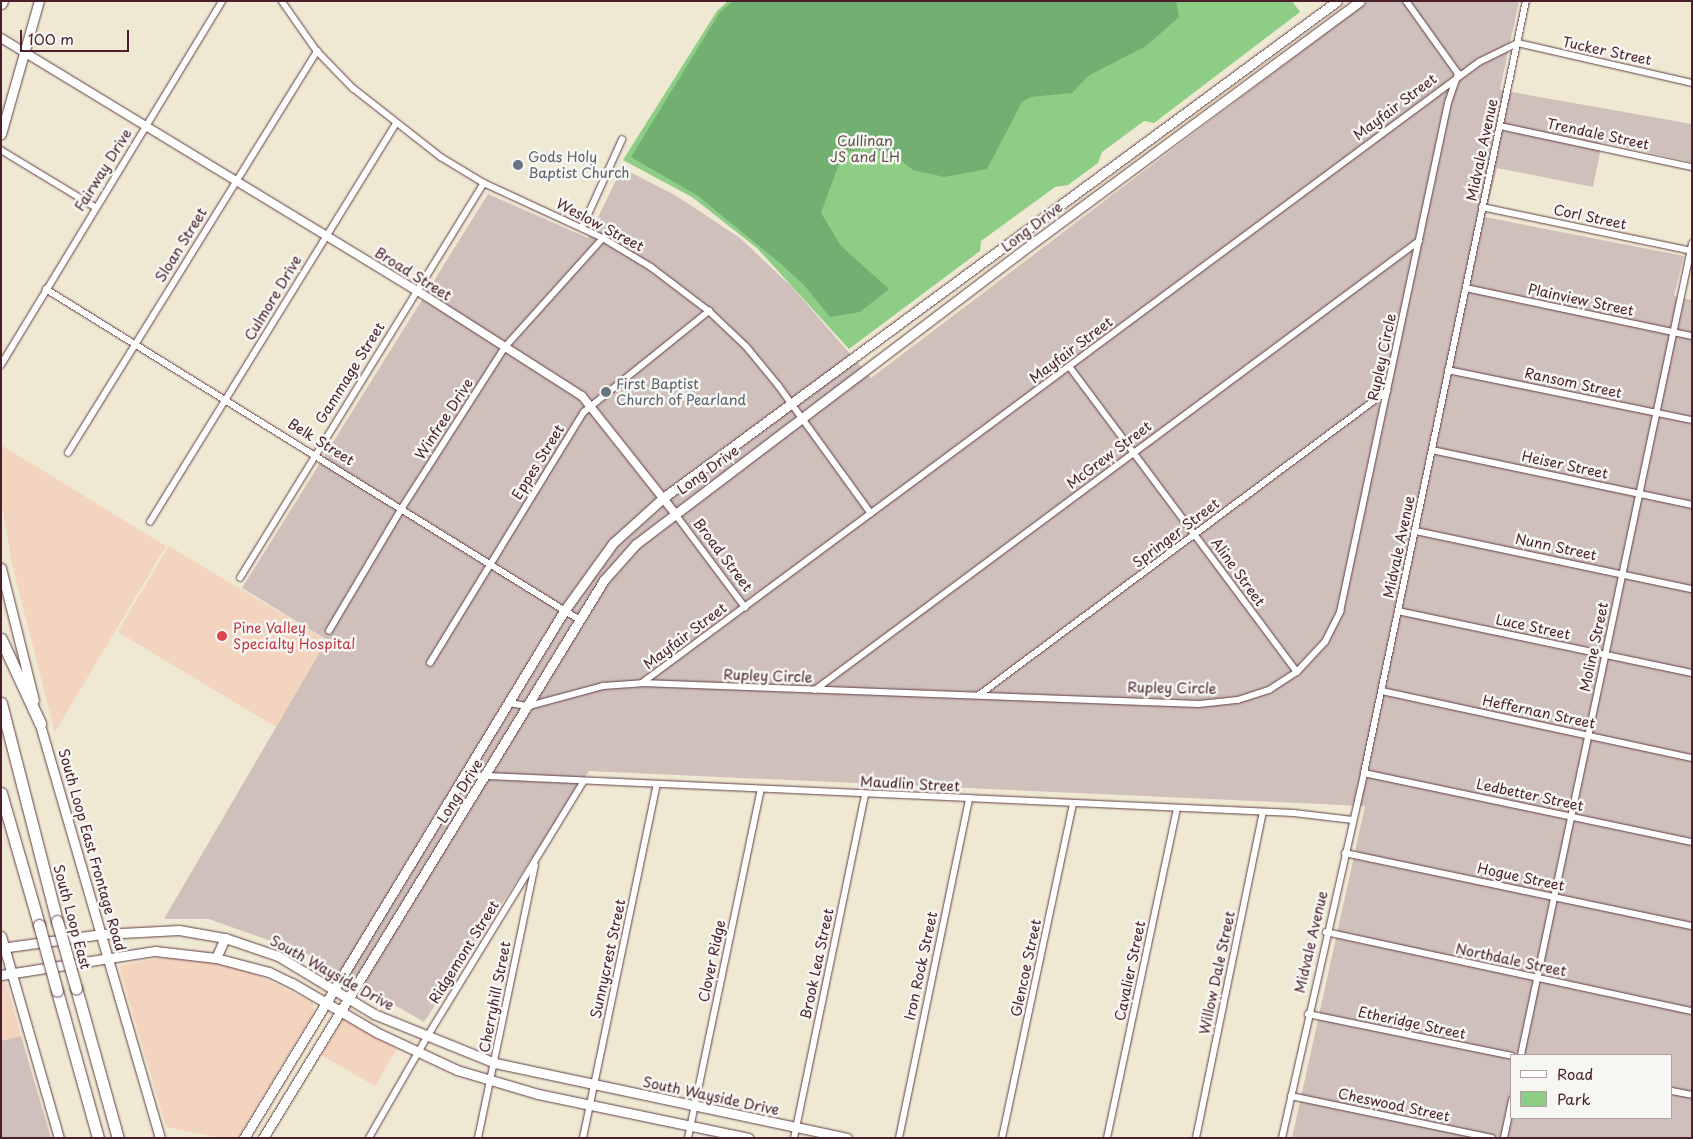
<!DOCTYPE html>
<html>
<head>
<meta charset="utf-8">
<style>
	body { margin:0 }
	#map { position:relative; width:1693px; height:1139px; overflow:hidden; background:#efe9d3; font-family:"Playpen Sans",sans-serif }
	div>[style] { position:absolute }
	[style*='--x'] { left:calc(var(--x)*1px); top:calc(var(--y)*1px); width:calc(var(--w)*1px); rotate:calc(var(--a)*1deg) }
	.built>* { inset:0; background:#f3d4bf; transform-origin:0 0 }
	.industrial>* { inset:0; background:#cfc0bb }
	.green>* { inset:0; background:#8dcd85 }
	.forest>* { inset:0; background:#72b072 }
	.roads { filter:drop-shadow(0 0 1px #633d44) drop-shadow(0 0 1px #633d44) }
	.minor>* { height:5.5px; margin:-2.75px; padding:0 2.75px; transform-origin:2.75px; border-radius:2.75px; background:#fff }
	.tertiary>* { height:8px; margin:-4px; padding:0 4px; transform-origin:4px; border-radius:4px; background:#fff }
	.secondary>* { height:9px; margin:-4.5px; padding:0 4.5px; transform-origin:4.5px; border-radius:4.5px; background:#fff }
	.motorway>* { height:11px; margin:-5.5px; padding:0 5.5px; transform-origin:5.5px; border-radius:5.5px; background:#fff }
	.bridges { filter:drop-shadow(0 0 1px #633d44) drop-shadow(0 0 1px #633d44) }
	.motorway-bridge>* { height:11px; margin:-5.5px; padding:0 5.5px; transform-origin:5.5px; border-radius:5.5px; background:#fff }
	.dots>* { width:14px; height:14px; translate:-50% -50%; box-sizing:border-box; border:2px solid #f6f6f2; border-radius:50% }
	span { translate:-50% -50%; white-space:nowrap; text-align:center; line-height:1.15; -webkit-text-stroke:5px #f6f6f2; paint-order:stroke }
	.street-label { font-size:14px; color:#4a1f2b }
	.park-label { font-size:14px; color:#5e5346 }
	.worship-label { font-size:14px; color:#5b616d }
	.left { translate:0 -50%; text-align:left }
	.health-label { font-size:14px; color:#be3a42 }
	.frame { position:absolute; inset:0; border:2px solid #4a1f2b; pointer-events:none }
	.legend { position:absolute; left:1510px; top:1054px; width:162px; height:65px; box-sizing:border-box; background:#f6f6f2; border:1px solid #b1a0a2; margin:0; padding:6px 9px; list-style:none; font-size:15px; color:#4a1f2b }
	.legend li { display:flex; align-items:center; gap:10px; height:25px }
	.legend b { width:25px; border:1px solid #b1a0a2 }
	.scale { position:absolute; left:20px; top:30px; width:109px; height:22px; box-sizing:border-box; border:2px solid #4a1f2b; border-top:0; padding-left:6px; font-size:15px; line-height:18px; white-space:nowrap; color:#4a1f2b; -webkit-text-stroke:4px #f6f6f2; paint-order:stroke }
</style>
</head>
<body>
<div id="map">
	<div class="built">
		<i style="clip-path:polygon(1px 445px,166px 546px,55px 732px,12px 565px,1px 498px)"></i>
		<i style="left:169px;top:546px;width:185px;height:100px;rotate:31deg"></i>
		<i style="clip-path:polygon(163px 957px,207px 960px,250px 971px,313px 1003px,315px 1011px,238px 1138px,220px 1138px,166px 1127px,119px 966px)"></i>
		<i style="clip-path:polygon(1px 979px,7px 985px,21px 1036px,1px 1041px)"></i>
		<i style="left:343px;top:1018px;width:62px;height:43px;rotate:30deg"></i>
	</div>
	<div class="industrial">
		<i style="clip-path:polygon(evenodd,1368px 1px,1519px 1px,1500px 90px,1692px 124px,1692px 162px,1602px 142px,1593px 187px,1497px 168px,1485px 217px,1684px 256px,1674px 296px,1692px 300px,1692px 1138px,1292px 1138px,1365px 806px,589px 771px,424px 1022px,307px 954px,209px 919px,164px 919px,327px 640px,242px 588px,488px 194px,588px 238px,622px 168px,675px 195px,740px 238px,792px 287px,871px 378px,1368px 1px,1512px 1055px,1672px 1055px,1672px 1118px,1512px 1118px,1512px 1055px)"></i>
		<i style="clip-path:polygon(21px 1036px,51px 1138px,1px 1138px,1px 1041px)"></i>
	</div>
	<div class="green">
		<i style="clip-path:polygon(728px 1px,1292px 1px,1300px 12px,1154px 123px,1144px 121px,1102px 152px,1098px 163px,1068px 185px,1055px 187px,981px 241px,980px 251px,849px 349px,757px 248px,692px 197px,623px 160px,717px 11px)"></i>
	</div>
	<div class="forest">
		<i style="clip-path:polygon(733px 1px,1176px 1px,1179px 17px,1146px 46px,1088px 76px,1072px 93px,1031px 97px,1022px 102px,987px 169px,944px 177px,913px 170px,890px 152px,867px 148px,843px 153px,821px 213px,841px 246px,889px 289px,860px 312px,830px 317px,805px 286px,781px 264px,698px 196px,631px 157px,720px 12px)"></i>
	</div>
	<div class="roads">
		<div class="minor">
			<i style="--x:282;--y:1;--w:61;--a:55"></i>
			<i style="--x:317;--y:51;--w:52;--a:45.8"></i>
			<i style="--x:353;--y:88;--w:112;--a:38.1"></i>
			<i style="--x:441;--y:157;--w:50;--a:31.2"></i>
			<i style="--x:484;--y:183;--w:131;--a:24.8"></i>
			<i style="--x:603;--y:238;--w:56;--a:31.1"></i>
			<i style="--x:651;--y:267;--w:73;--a:37.2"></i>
			<i style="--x:709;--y:311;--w:51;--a:43.4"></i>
			<i style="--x:746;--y:346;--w:52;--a:50.5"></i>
			<i style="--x:779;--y:386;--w:157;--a:54.1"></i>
			<i style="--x:1500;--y:126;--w:196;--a:12.1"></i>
			<i style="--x:1;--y:150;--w:110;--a:31.2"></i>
			<i style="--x:1482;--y:207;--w:215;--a:11.8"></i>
			<i style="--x:582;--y:228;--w:97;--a:-65.6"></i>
			<i style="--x:1466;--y:288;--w:231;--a:12"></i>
			<i style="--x:46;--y:289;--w:628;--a:31.79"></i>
			<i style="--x:1;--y:365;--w:426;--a:-58.7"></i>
			<i style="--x:1070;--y:367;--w:380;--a:53.3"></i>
			<i style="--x:1448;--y:370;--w:249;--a:11.6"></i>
			<i style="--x:1432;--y:450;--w:266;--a:11.9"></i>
			<i style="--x:68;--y:453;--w:473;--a:-58.2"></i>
			<i style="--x:674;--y:512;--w:119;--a:53.2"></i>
			<i style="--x:150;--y:522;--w:468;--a:-58.3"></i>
			<i style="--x:1416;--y:531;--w:282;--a:11.9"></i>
			<i style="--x:240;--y:578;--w:464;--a:-58.3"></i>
			<i style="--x:1398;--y:611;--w:300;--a:11.9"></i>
			<i style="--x:329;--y:631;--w:143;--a:-59.3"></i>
			<i style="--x:402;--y:508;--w:191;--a:-57.4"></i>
			<i style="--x:505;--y:347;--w:147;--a:-48"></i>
			<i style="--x:430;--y:663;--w:294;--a:-58.5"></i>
			<i style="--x:584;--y:412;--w:161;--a:-38.9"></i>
			<i style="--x:642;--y:683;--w:1042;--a:-36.57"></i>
			<i style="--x:1479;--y:62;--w:43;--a:-26"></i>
			<i style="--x:1518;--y:43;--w:179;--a:12.9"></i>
			<i style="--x:815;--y:690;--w:753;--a:-36.63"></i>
			<i style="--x:1382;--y:691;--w:317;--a:12.2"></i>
			<i style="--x:979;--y:695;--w:509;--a:-36.69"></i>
			<i style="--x:509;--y:703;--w:20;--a:9"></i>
			<i style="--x:529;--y:706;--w:77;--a:-15.1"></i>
			<i style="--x:603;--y:686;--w:39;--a:-4"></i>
			<i style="--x:642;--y:683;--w:557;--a:2.16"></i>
			<i style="--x:1199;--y:704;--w:39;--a:-6"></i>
			<i style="--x:1238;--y:700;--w:33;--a:-18"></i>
			<i style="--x:1269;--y:690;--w:33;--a:-33"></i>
			<i style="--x:1297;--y:672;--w:41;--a:-47"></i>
			<i style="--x:1325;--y:642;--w:34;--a:-63"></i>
			<i style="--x:1340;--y:612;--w:520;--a:-78.02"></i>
			<i style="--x:1448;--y:103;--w:31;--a:-71"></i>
			<i style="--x:1458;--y:74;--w:90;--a:-125.5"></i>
			<i style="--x:1364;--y:773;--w:335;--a:11.9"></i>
			<i style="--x:466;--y:775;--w:829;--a:2.63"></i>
			<i style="--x:1294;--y:813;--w:59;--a:6.8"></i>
			<i style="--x:1345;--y:853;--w:355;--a:11.9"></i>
			<i style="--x:1326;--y:932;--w:374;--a:12.2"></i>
			<i style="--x:1308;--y:1014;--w:208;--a:11.6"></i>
			<i style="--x:1521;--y:1055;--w:829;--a:-78.09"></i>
			<i style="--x:1672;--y:1091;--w:20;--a:11"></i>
			<i style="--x:1291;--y:1096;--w:205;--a:11.8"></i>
			<i style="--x:369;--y:1138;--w:116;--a:-60.1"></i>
			<i style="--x:427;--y:1037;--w:299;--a:-58.5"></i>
			<i style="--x:478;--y:1138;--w:278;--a:-78.2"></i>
			<i style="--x:583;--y:1138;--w:361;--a:-78.2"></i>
			<i style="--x:688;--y:1138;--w:356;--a:-78.2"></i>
			<i style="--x:794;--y:1138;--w:350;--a:-78.3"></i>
			<i style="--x:899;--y:1138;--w:345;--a:-78.3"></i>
			<i style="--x:1002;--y:1138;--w:341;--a:-78"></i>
			<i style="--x:1107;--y:1138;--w:336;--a:-78"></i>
			<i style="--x:1196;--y:1138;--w:332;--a:-78.4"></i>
			<i style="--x:1282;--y:1138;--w:374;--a:-77.3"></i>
			<i style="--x:1364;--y:773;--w:789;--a:-78.15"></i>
			<i style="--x:1504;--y:1138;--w:39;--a:-78"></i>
		</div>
		<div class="tertiary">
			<i style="--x:1;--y:38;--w:486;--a:31.3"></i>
			<i style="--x:416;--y:290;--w:197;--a:32.6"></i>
			<i style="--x:582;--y:396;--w:148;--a:51.6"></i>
		</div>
		<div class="secondary">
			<i style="--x:1;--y:134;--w:138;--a:-74.1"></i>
			<i style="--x:1;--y:568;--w:136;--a:76"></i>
			<i style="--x:38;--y:718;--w:437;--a:73.8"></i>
			<i style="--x:1;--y:936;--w:210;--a:74"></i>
			<i style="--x:1;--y:948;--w:102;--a:-7.9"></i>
			<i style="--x:102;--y:934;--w:77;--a:-3"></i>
			<i style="--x:179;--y:930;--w:47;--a:9.9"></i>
			<i style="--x:225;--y:938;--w:56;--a:18.8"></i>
			<i style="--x:278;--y:956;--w:112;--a:31.1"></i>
			<i style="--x:374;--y:1014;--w:131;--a:22"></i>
			<i style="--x:495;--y:1063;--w:360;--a:12"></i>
			<i style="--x:216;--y:958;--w:22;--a:-66"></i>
			<i style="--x:1;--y:975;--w:156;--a:-8.9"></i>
			<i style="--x:155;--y:951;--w:61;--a:6.5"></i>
			<i style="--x:216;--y:958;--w:55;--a:14.8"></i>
			<i style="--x:269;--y:972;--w:25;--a:26"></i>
			<i style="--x:292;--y:983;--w:99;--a:30.2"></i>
			<i style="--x:378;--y:1033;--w:87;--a:25.1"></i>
			<i style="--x:457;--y:1070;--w:84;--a:16.5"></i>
			<i style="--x:538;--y:1094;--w:215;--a:11.8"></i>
			<i style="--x:244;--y:1138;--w:617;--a:-58.73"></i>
			<i style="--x:564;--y:611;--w:84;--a:-54.2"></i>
			<i style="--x:613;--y:543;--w:67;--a:-42"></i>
			<i style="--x:663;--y:498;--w:837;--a:-36.4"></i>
			<i style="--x:263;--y:1138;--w:654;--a:-58.57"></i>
			<i style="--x:604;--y:580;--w:48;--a:-48.4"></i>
			<i style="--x:636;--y:544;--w:480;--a:-37.2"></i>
			<i style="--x:1018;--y:254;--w:425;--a:-36.5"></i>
		</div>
		<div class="motorway">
			<i style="--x:1;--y:3;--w:2;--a:-63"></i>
			<i style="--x:1;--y:639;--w:93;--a:65.1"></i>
			<i style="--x:1;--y:703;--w:225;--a:75.6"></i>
			<i style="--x:1;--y:793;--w:137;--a:73.9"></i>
			<i style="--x:76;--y:988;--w:156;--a:74.4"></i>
			<i style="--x:57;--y:991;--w:153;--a:74.4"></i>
		</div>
	</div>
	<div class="bridges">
		<div class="motorway-bridge">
			<i style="--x:57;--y:921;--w:70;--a:74.2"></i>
			<i style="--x:39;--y:925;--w:68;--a:74.7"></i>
		</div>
	</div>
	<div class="dots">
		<i style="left:518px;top:165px;background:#6b7280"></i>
		<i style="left:606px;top:392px;background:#6b7280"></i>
		<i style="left:222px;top:636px;background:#e0444e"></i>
	</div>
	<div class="street-label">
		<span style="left:1607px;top:51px;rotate:12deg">Tucker Street</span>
		<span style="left:1395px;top:107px;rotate:-37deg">Mayfair Street</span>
		<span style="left:1598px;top:134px;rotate:12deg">Trendale Street</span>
		<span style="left:1482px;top:150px;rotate:-78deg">Midvale Avenue</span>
		<span style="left:103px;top:170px;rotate:-58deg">Fairway Drive</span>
		<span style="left:1590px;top:217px;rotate:12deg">Corl Street</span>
		<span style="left:600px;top:225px;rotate:28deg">Weslow Street</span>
		<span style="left:1032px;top:227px;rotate:-37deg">Long Drive</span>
		<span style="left:181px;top:245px;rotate:-58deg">Sloan Street</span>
		<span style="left:413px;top:274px;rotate:32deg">Broad Street</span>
		<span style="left:273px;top:298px;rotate:-59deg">Culmore Drive</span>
		<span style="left:1581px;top:300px;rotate:12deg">Plainview Street</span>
		<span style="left:1071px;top:350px;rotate:-37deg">Mayfair Street</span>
		<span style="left:1382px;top:357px;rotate:-78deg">Rupley Circle</span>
		<span style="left:350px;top:373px;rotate:-58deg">Gammage Street</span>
		<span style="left:1573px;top:383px;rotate:12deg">Ransom Street</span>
		<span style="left:444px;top:419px;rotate:-57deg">Winfree Drive</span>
		<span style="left:321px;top:442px;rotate:32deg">Belk Street</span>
		<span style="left:1109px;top:455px;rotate:-37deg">McGrew Street</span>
		<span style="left:538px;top:462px;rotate:-58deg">Eppes Street</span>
		<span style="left:1565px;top:465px;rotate:12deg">Heiser Street</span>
		<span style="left:708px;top:470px;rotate:-36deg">Long Drive</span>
		<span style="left:1176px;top:533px;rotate:-37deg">Springer Street</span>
		<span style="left:1399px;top:547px;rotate:-78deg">Midvale Avenue</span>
		<span style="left:1556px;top:547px;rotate:12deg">Nunn Street</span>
		<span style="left:723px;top:555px;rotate:53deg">Broad Street</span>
		<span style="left:1238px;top:572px;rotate:54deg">Aline Street</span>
		<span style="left:1533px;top:627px;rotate:12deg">Luce Street</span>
		<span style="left:685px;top:636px;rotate:-37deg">Mayfair Street</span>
		<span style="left:1594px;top:647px;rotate:-78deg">Moline Street</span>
		<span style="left:768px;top:676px;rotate:2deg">Rupley Circle</span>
		<span style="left:1172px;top:688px;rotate:1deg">Rupley Circle</span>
		<span style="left:1539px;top:712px;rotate:12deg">Heffernan Street</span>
		<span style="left:910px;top:784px;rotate:3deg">Maudlin Street</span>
		<span style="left:460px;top:791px;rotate:-58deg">Long Drive</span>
		<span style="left:1530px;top:795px;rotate:12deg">Ledbetter Street</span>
		<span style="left:92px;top:850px;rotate:74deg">South Loop East Frontage Road</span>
		<span style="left:1521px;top:877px;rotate:12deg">Hogue Street</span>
		<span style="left:72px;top:917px;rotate:75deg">South Loop East</span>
		<span style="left:1311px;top:942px;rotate:-77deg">Midvale Avenue</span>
		<span style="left:464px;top:952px;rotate:-58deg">Ridgemont Street</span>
		<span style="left:608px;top:959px;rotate:-78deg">Sunnycrest Street</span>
		<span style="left:1511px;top:960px;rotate:12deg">Northdale Street</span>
		<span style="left:712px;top:961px;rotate:-78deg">Clover Ridge</span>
		<span style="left:817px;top:964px;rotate:-78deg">Brook Lea Street</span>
		<span style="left:921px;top:966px;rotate:-78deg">Iron Rock Street</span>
		<span style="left:1026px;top:968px;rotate:-78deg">Glencoe Street</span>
		<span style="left:1130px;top:971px;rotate:-78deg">Cavalier Street</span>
		<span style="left:332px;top:973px;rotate:29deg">South Wayside Drive</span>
		<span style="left:1217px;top:973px;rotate:-78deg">Willow Dale Street</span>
		<span style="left:495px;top:997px;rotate:-79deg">Cherryhill Street</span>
		<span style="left:1412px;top:1023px;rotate:12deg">Etheridge Street</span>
		<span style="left:711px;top:1096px;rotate:12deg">South Wayside Drive</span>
		<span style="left:1394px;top:1105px;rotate:12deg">Cheswood Street</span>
	</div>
	<div class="park-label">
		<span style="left:865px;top:149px">Cullinan<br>JS and LH</span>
	</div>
	<div class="worship-label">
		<span class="left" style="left:528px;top:165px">Gods Holy<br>Baptist Church</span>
		<span class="left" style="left:616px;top:392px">First Baptist<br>Church of Pearland</span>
	</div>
	<div class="health-label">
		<span class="left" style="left:233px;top:636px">Pine Valley<br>Specialty Hospital</span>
	</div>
	<div class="frame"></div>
	<ul class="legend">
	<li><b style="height:6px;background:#fff"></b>Road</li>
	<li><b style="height:14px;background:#8dcd85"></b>Park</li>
	</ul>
	<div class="scale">100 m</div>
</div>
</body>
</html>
